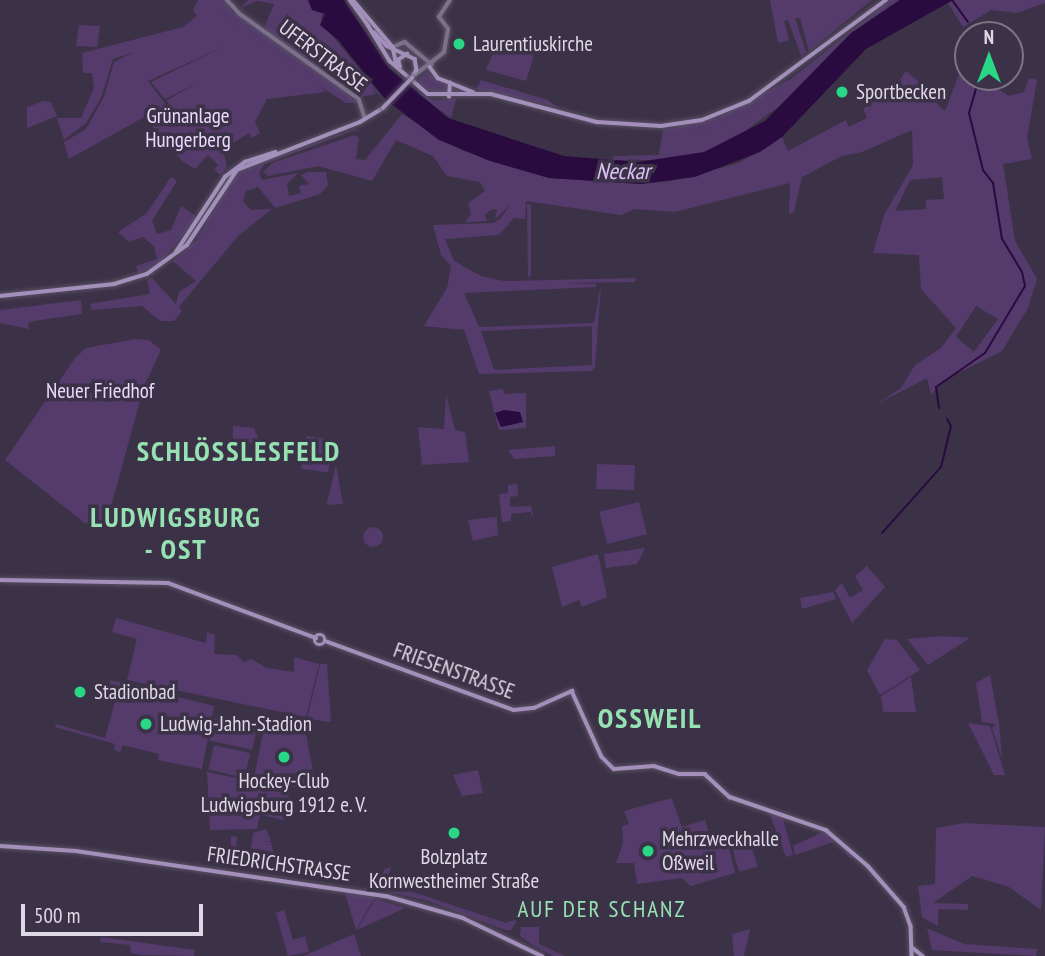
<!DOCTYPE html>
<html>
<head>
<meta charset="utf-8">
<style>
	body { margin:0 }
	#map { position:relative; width:1045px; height:956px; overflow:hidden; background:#3c3247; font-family:"PT Sans Narrow",sans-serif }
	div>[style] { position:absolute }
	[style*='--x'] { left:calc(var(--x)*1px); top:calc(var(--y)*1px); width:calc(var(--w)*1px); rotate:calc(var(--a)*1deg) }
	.green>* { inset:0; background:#543b6c; transform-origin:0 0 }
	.round { border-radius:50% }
	.water>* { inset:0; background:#290b40 }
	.stream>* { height:2px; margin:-1px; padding:0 1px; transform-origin:1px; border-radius:1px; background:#290b40 }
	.roads { filter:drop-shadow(0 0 2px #595064) drop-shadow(0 0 2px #595064) }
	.tertiary>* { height:3.5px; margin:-1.75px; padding:0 1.75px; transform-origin:1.75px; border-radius:1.75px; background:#7c708b }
	.secondary>* { height:3.5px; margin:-1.75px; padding:0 1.75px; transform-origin:1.75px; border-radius:1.75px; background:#a390ba }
	.secondary>.ring { margin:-1.75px; padding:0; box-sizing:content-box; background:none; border:3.5px solid #a390ba; border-radius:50% }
	.bridges { filter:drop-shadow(0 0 2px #595064) drop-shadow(0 0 2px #595064) }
	.secondary-bridge>* { height:3.5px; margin:-1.75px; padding:0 1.75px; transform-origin:1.75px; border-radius:1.75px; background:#a390ba }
	.dots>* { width:19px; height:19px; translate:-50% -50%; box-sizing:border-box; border:4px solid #3c3247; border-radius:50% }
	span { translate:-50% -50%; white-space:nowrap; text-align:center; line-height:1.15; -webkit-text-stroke:7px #3c3247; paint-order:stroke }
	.poi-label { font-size:21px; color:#dfd9e7 }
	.left { translate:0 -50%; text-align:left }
	.street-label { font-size:21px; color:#dfd9e7 }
	.park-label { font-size:21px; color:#eadafd }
	.water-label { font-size:23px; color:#d9c1f4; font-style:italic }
	.neighbourhood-label { font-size:23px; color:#97e2b3; letter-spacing:2px }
	.district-label { font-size:28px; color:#97e2b3; font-weight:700; letter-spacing:2px }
	.north { position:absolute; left:954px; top:21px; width:70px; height:70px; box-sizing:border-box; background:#3c3247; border:2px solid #7d7587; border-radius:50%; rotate:0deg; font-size:19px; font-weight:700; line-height:28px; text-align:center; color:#dfd9e7 }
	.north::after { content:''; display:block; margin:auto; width:24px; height:32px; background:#29d885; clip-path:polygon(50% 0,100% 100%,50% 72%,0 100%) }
	.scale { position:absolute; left:21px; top:904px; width:182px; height:32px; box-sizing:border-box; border:4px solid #dfd9e7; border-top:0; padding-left:9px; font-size:21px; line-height:24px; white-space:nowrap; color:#dfd9e7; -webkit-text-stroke:5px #3c3247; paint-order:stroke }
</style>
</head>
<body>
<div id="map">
	<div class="green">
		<i style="clip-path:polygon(evenodd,198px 0,224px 0,234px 15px,237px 11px,359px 103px,346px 103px,319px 86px,326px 92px,267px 99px,255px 122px,260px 133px,252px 138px,249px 133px,223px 149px,227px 167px,221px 175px,214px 170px,218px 165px,208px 155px,195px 169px,182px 161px,144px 117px,69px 159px,64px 142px,86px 129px,104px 97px,114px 62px,134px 52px,113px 59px,101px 98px,86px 123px,64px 140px,57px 118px,81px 118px,94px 88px,92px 73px,83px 73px,82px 53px,183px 27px,197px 16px,193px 10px,198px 0,225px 46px,151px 82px,165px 99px,201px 81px,167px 100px,170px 110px,148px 81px,225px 46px)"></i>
		<i style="clip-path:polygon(248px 0,308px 0,314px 11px,323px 11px,321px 20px,326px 28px,385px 101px,371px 87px,376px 94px,360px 97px,354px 92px,363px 79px,369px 83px,340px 49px,359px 72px,356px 76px,339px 60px,324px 73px,314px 66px,264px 28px,274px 4px,257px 1px,240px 8px)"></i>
		<i style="clip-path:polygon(770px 0,872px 0,809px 51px,800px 18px,795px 18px,806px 52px,801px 56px,788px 20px,784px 21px,789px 40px,778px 43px)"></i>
		<i style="clip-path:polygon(890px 0,899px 0,851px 33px,792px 97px,735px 138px,704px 152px,663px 160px,611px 160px,615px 156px,659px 155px,663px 130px,721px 116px,791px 79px)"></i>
		<i style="clip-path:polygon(952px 0,1045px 0,1045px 3px,1017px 13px,991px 10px,963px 27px,948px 3px)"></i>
		<i style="clip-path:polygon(79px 25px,100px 26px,97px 47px,76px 46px)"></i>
		<i style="clip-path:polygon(498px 41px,534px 55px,526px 81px,486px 70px)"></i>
		<i style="clip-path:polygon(evenodd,968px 68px,968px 77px,980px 77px,980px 91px,995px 87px,1009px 96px,1024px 92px,1029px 78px,1037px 80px,1027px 138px,1032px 159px,1003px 164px,1015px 241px,1037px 279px,1028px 308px,1002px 351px,944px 380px,931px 395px,927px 378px,877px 404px,901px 388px,915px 365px,941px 348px,956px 328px,921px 289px,919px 255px,873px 253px,884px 215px,913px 165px,912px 130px,862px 152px,842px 156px,802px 177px,794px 212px,789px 214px,790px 183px,675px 212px,634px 209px,621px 215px,526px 201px,525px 219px,514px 218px,499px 235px,445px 239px,454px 261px,481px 276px,504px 281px,636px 278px,635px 282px,566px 283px,596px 284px,596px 287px,464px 293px,479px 327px,594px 323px,601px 284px,595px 367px,591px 371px,479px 374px,464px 330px,424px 326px,447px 288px,451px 266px,441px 255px,433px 225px,493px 223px,500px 219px,510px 205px,495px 219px,497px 210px,493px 209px,485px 214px,487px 221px,465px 222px,471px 214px,468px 203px,485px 191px,480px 182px,447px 176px,433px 156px,396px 140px,372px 181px,318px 166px,268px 176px,263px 172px,272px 163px,355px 135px,359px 138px,356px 159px,365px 160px,402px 114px,463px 151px,549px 178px,641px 184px,672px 181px,739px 163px,782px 137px,788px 151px,846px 120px,849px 127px,867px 118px,863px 109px,894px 88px,906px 71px,933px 93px,937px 104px,945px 111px,960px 72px,968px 68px,942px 177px,944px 199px,926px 200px,926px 209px,895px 211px,910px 180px,942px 177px,968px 68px,976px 306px,998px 319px,974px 352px,956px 337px,976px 306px,968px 68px,592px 326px,592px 365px,494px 370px,481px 331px,592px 326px)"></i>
		<i style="clip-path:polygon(427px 72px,449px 85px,449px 94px,428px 91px,414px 82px)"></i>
		<i style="clip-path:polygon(481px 80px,548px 100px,557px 107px,476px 89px)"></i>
		<i style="clip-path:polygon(408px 87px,433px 100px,456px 99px,451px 118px)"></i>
		<i style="clip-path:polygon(44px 101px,51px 102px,57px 116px,27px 128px,27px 107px)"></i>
		<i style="clip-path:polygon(355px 129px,364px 133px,355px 130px,264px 164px,259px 174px,262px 180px,298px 173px,287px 184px,289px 196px,301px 193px,299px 186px,309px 184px,301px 175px,308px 172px,326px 172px,328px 185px,320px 194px,275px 208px,258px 187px,246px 191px,243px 201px,251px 210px,272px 209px,238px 236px,179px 307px,182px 311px,174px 321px,160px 321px,142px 306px,92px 310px,90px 304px,150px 294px,147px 280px,152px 278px,176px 304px,179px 292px,196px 281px,173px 261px,196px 241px,237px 171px)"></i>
		<i style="clip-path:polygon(171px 177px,177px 181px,152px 221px,157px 234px,171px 230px,181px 206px,197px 217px,162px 261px,138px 274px,136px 266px,157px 259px,154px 246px,143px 237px,129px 242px,118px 232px,147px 213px)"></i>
		<i style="clip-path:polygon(527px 204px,531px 205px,531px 276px,528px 277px)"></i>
		<i style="clip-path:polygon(81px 300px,82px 314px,34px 321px,28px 323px,29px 329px,0 323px,0 310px)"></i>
		<i style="clip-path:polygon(136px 339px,149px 340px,161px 350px,144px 386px,106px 525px,92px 516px,86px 524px,5px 460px,75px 358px,86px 348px)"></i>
		<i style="clip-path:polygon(503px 389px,504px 394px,526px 393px,526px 428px,499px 430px,489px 391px)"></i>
		<i style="clip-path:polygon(446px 394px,455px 430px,465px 432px,469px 462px,422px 465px,418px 427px,444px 429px)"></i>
		<i style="clip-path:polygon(233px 426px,254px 428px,260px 444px,233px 442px)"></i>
		<i style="left:306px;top:436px;width:27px;height:33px;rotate:8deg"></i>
		<i style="clip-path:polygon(555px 446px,555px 456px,514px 459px,508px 450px)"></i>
		<i style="left:597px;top:464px;width:38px;height:25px;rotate:2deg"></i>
		<i style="clip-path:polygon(336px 465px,343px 504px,328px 505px,327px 503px)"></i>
		<i style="clip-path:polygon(517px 484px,518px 496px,510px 497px,510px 507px,531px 506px,534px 519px,530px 512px,511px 514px,511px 521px,502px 522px,499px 494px,508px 493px,508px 485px)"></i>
		<i style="left:639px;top:502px;width:33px;height:41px;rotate:76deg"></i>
		<i style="clip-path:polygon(497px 517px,498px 535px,473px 541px,468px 520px)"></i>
		<i class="round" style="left:363px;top:527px;width:20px;height:20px"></i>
		<i style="clip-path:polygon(645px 548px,637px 564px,606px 568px,604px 554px)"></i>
		<i style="clip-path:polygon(598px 554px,607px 597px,582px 607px,579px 600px,562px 607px,552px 567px)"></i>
		<i style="clip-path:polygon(867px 566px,885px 587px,852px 623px,835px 590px,842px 583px,850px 598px,863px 590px,855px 576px)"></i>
		<i style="clip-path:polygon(833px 592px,836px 599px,802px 609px,800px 598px)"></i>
		<i style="clip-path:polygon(116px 618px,206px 643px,207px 632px,215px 635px,214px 654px,237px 655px,244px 662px,251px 659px,267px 668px,294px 672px,294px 657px,319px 664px,306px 717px,127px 680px,137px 639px,112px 632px)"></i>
		<i style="clip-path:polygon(942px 636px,970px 638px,928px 665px,907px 639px)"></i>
		<i style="clip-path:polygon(885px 639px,897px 640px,920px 670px,880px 695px,867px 670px)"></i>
		<i style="clip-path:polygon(320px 664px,327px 664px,331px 722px,307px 719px)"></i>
		<i style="clip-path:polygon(990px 675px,999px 724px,1002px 759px,992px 728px,996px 724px,982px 722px,976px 683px)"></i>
		<i style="clip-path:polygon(911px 677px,916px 712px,883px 712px,881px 696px)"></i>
		<i style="clip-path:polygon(110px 680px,214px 706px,202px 769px,158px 760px,159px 754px,123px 745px,120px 752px,114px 750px,115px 744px,55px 727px,56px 724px,105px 738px,119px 687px,109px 684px)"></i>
		<i style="clip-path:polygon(266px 717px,304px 724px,317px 792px,254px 778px)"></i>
		<i style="left:214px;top:718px;width:44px;height:23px;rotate:12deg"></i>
		<i style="clip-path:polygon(968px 723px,990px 726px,1005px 775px,994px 775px)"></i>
		<i style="left:214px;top:745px;width:37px;height:25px;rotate:13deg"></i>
		<i style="clip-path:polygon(478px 770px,483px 793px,462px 796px,453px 775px)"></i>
		<i style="clip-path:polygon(207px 772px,290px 789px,284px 820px,260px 815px,257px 829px,210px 830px)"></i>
		<i style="clip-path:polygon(668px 799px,672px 799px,682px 827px,705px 820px,711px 840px,726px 835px,735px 873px,691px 886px,682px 878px,637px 884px,634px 863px,616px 863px,623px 843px,622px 826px,629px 824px,624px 811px)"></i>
		<i style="clip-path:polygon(769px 812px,782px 816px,793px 855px,786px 857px)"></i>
		<i style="clip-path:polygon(965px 823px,1045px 827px,1041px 910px,1009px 887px,972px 876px,933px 903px,968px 904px,968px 910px,938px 909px,938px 926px,922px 917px,918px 886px,935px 884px,936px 828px)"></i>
		<i style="left:746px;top:827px;width:41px;height:19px;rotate:74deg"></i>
		<i style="clip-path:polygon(266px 829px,271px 841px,264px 841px,271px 842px,275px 859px,267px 862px,269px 873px,210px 863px,230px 863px,231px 836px,237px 837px,236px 850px,265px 855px,262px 850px,251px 848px,253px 833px)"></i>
		<i style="clip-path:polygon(825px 831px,857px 857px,856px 858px,850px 858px,836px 841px,795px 855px,793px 846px)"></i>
		<i style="clip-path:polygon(391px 867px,386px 883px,506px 923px,518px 919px,511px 930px,505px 930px,429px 901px,376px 889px,372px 874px)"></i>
		<i style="clip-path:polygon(345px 893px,375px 897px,356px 930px)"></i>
		<i style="clip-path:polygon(375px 899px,405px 908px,357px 930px)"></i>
		<i style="clip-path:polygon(284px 910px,293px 940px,305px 936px,309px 952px,288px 956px,276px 913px)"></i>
		<i style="clip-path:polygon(521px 927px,539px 927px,539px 944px,565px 956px,553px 956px,533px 945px,520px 936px)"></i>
		<i style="clip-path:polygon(927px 928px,964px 944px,1037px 949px,1036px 956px,932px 950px)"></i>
		<i style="clip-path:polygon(750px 929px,744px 956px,734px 956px,732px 934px)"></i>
		<i style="clip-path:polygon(354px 934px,361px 956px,303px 956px)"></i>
		<i style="clip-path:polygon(101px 937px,195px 950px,194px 956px,142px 955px,131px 953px,130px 945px,100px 942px)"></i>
	</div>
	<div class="water">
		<i style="clip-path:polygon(308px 0,344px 0,389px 68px,448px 118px,564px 156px,638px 162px,704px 152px,765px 121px,851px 33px,900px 0,953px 0,866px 49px,782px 137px,760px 152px,695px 177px,641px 184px,549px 178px,490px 161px,439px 140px,386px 100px,338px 40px,320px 25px,325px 14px,312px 10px)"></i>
		<i style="clip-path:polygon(504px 410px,520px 412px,523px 422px,501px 427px,495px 413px)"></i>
	</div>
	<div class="stream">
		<i style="--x:952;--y:0;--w:27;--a:54"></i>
		<i style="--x:969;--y:28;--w:8;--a:67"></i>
		<i style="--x:939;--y:408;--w:21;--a:-98"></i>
		<i style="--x:936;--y:387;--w:60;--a:-34.8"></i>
		<i style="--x:985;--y:353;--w:78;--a:-59.2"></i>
		<i style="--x:1025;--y:286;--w:14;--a:-102"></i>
		<i style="--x:1022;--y:272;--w:39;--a:-121"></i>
		<i style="--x:1002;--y:239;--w:57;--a:-99.1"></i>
		<i style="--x:993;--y:183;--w:16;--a:-128"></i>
		<i style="--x:983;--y:170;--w:59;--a:-103.8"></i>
		<i style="--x:969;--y:113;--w:37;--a:-74"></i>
		<i style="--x:882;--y:533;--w:89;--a:-48.2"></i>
		<i style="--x:941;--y:467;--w:42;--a:-76.3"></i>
		<i style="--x:951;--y:426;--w:8;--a:-120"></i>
	</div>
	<div class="roads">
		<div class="tertiary">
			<i style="--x:227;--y:0;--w:19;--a:47"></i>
			<i style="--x:240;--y:14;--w:146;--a:35.5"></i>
			<i style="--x:359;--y:99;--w:20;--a:72"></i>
			<i style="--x:393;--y:47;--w:13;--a:-23"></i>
			<i style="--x:405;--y:42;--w:35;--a:40"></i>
			<i style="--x:415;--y:75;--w:37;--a:-38"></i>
			<i style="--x:444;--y:52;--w:23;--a:-80"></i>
			<i style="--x:448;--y:29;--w:15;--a:-127"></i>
			<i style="--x:439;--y:17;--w:20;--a:-57"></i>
		</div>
		<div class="secondary">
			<i style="--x:350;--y:0;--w:32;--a:54"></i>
			<i style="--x:353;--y:0;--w:62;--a:49.6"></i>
			<i style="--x:393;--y:47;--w:19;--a:78"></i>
			<i style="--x:368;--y:25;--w:42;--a:58.6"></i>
			<i style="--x:390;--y:61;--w:50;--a:41"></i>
			<i style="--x:428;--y:94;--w:63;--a:0"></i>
			<i style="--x:491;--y:94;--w:110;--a:14.8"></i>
			<i style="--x:597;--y:122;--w:64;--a:3.6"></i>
			<i style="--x:661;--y:126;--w:41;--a:-8.3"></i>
			<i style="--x:702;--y:120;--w:51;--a:-22"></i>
			<i style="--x:749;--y:101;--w:170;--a:-36.4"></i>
			<i style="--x:374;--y:32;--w:19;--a:47"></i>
			<i style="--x:387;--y:46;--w:31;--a:25"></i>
			<i style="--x:415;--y:59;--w:11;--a:80"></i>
			<i style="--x:417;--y:70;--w:9;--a:122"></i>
			<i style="--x:400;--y:67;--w:7;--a:-106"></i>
			<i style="--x:398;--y:60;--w:11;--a:-34"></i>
			<i style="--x:430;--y:67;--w:14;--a:54"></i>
			<i style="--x:438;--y:78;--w:38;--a:22"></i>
			<i style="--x:449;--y:97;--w:14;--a:-86"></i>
			<i style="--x:176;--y:252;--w:90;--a:-56.8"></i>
			<i style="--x:225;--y:177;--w:25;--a:-37"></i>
			<i style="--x:245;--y:162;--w:32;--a:-18"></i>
			<i style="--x:0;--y:296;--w:115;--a:-6"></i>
			<i style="--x:114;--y:284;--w:34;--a:-17"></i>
			<i style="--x:147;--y:274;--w:49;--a:-35.9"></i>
			<i style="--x:187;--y:245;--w:90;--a:-56.3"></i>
			<i style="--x:237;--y:170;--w:132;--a:-21.3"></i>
			<i style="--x:360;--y:122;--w:27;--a:-31"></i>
			<i style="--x:0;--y:580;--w:168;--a:1"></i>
			<i style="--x:168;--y:583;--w:158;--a:20.4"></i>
			<i class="ring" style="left:315px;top:635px;width:6.5px;height:6.5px"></i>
			<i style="--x:325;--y:641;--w:201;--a:20.1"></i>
			<i style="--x:514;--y:710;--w:20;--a:-6"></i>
			<i style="--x:534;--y:708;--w:42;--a:-24.1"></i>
			<i style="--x:572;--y:691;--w:72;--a:65.6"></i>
			<i style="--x:602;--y:757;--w:17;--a:45"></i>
			<i style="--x:614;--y:769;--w:40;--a:-4.3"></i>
			<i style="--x:654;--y:766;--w:26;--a:18"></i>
			<i style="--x:679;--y:774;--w:26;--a:0"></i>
			<i style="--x:705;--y:774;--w:34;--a:43"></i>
			<i style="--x:730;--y:797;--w:102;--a:19"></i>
			<i style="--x:826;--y:830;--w:55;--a:40.6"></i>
			<i style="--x:868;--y:866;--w:55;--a:48.7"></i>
			<i style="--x:904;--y:907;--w:20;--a:70"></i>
			<i style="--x:911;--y:926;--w:30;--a:88"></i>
			<i style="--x:0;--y:846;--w:76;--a:3.8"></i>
			<i style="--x:76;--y:851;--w:313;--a:8.3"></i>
			<i style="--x:386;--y:896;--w:80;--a:15.9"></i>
			<i style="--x:463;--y:918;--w:88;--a:25.7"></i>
			<i style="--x:913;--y:948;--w:13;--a:39"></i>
		</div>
	</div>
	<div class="bridges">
		<div class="secondary-bridge">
			<i style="--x:383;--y:108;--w:42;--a:-46"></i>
		</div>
	</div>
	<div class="dots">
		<i style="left:459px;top:44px;background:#29d885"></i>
		<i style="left:842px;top:92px;background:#29d885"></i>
		<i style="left:80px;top:692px;background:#29d885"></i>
		<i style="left:146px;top:724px;background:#29d885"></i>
		<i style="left:284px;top:757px;background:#29d885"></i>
		<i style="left:454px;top:833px;background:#29d885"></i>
		<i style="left:648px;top:851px;background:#29d885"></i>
	</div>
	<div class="poi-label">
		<span class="left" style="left:473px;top:44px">Laurentiuskirche</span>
		<span class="left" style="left:856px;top:92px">Sportbecken</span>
		<span class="left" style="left:94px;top:692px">Stadionbad</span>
		<span class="left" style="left:160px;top:724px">Ludwig-Jahn-Stadion</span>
		<span style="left:284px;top:793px">Hockey-Club<br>Ludwigsburg 1912 e. V.</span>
		<span class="left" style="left:662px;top:851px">Mehrzweckhalle<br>Oßweil</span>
		<span style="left:454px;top:869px">Bolzplatz<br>Kornwestheimer Straße</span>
	</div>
	<div class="street-label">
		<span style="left:323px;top:56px;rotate:37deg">UFERSTRASSE</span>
		<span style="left:454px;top:671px;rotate:20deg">FRIESENSTRASSE</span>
		<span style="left:279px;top:864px;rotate:8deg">FRIEDRICHSTRASSE</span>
	</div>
	<div class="park-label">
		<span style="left:188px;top:128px">Grünanlage<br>Hungerberg</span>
		<span style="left:100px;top:391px">Neuer Friedhof</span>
	</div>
	<div class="water-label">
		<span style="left:623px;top:171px">Neckar</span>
	</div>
	<div class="neighbourhood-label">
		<span style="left:602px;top:909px">AUF DER SCHANZ</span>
	</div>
	<div class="district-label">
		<span style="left:239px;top:451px">SCHLÖSSLESFELD</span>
		<span style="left:176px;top:533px">LUDWIGSBURG<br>- OST</span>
		<span style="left:650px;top:718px">OSSWEIL</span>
	</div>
	<div class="north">N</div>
	<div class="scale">500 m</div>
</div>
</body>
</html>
